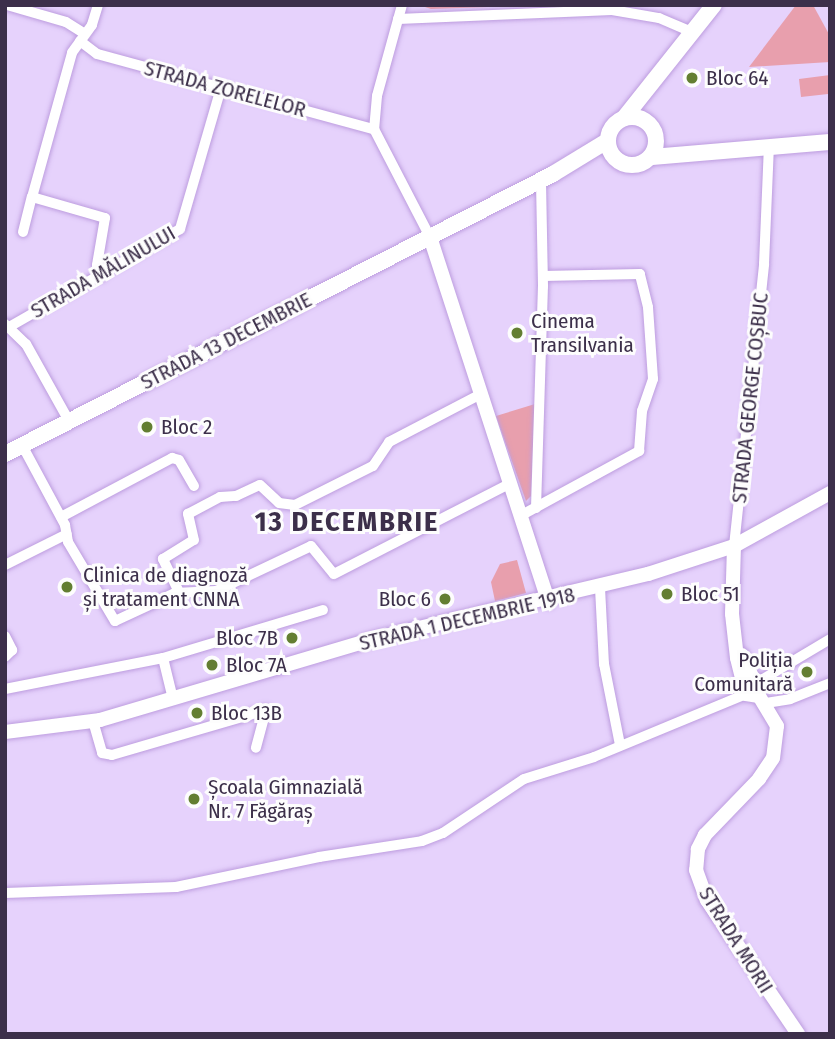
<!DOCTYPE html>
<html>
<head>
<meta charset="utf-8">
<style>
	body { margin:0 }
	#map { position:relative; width:835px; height:1039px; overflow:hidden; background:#e6d2fc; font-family:"Fira Sans Condensed",sans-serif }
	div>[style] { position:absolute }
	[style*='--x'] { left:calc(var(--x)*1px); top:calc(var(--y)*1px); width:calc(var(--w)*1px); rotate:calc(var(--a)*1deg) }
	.green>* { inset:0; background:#e89fad }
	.roads { filter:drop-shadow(0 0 2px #bd9ddf) drop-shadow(0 0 2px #bd9ddf) }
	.minor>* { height:10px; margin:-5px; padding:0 5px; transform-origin:5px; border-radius:5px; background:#fff }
	.tertiary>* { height:14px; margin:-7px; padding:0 7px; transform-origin:7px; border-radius:7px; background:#fff }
	.secondary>* { height:16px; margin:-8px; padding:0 8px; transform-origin:8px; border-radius:8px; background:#fff }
	.secondary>.ring { margin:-8px; padding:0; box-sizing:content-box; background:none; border:16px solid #fff; border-radius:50% }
	.dots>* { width:19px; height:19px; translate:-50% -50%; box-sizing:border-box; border:4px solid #fdfdfd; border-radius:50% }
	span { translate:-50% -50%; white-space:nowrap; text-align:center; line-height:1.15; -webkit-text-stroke:6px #fdfdfd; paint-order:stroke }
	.poi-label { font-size:21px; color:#3c2f4a }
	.left { translate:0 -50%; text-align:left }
	.right { translate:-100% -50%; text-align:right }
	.street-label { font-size:21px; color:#3c2f4a }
	.district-label { font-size:28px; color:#3c2f4a; font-weight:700; letter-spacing:2px }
	.frame { position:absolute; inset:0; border:7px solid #3c2f4a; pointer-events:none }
</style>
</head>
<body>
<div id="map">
	<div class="green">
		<i style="clip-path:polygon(419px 5px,546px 5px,431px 9px)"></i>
		<i style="clip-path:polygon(796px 5px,813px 5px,830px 36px,830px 62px,749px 67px)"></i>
		<i style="clip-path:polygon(830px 75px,830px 100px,828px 94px,801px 97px,799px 79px)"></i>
		<i style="clip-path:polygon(535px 404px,531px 496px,526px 501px,496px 416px)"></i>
		<i style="clip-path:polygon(517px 560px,526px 593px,495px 601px,491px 582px,500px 564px)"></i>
	</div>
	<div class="roads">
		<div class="minor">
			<i style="--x:7;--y:5;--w:61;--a:16.1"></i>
			<i style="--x:66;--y:22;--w:22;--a:32"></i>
			<i style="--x:98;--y:5;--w:21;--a:107"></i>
			<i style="--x:92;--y:25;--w:34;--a:126"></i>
			<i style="--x:72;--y:53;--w:149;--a:105.5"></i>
			<i style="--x:32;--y:197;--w:76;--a:16"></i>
			<i style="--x:105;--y:218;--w:48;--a:99.7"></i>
			<i style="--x:97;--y:265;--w:12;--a:70"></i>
			<i style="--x:402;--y:5;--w:94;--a:105.4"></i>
			<i style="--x:377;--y:96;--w:33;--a:95"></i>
			<i style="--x:374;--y:129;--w:122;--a:62.6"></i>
			<i style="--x:398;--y:19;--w:214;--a:-2.4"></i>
			<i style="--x:612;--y:10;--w:48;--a:9.7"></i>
			<i style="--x:659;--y:18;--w:36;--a:23"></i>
			<i style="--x:80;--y:41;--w:21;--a:37"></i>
			<i style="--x:97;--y:54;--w:287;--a:15.2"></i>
			<i style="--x:23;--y:232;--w:36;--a:-76"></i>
			<i style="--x:5;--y:324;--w:29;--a:44"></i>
			<i style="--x:26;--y:344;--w:88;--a:60.8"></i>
			<i style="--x:9;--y:327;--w:197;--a:-29.8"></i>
			<i style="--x:180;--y:229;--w:147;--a:-73.8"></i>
			<i style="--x:22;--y:445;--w:91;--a:61.7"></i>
			<i style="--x:65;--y:525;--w:17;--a:80"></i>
			<i style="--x:68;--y:542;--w:92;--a:59.3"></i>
			<i style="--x:115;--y:621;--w:66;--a:-25"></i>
			<i style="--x:175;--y:593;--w:41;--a:-2.8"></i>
			<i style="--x:216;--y:591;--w:105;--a:-25.3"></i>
			<i style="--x:311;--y:546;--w:36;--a:51"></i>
			<i style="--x:334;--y:574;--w:197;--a:-27.2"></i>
			<i style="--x:536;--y:508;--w:222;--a:-88.2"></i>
			<i style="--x:543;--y:286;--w:105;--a:-91.1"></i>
			<i style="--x:520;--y:516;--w:136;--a:-28.6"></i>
			<i style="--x:639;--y:451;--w:40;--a:-85.7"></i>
			<i style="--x:642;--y:411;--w:34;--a:-71"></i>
			<i style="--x:653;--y:379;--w:72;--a:-94"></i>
			<i style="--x:648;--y:307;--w:34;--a:-104"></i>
			<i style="--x:640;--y:274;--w:97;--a:178.8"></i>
			<i style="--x:61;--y:517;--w:126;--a:-28"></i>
			<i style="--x:172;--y:458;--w:7;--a:16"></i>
			<i style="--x:179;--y:460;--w:30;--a:60"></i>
			<i style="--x:734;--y:546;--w:284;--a:-83.9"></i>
			<i style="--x:764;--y:264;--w:117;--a:-87.6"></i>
			<i style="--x:5;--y:565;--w:69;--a:-26.6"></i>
			<i style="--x:600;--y:588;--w:76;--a:87"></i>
			<i style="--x:604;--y:664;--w:83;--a:78.8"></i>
			<i style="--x:179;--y:592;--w:37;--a:-116"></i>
			<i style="--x:163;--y:559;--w:36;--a:-32"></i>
			<i style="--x:194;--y:540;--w:27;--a:-103"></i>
			<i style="--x:188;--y:514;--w:36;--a:-28"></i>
			<i style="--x:220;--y:497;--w:16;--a:-4"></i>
			<i style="--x:236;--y:496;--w:26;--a:-25"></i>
			<i style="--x:260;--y:485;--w:26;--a:43"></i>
			<i style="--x:279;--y:503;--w:16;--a:7"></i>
			<i style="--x:295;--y:505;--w:87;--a:-26.6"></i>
			<i style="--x:373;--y:466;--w:29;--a:-56"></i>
			<i style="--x:389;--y:442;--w:104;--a:-27.6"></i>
			<i style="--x:5;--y:636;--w:16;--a:63"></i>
			<i style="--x:12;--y:650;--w:10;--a:135"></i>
			<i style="--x:163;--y:658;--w:42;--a:76.3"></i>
			<i style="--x:758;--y:682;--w:84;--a:-30.8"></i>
			<i style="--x:5;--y:689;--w:161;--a:-11.1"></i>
			<i style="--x:163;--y:658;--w:167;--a:-16.7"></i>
			<i style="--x:766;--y:703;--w:24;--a:-9"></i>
			<i style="--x:790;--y:699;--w:43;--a:-21.8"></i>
			<i style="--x:93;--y:721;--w:33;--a:74"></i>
			<i style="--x:102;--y:753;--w:10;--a:11"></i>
			<i style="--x:112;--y:755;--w:160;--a:-16.3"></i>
			<i style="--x:266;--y:710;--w:39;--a:105"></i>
			<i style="--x:5;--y:893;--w:171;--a:-2"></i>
			<i style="--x:176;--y:887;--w:146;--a:-11.8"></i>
			<i style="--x:319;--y:857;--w:104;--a:-8.8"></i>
			<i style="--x:422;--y:841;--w:22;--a:-21"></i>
			<i style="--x:443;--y:833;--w:97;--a:-33.7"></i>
			<i style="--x:524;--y:779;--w:73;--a:-17.4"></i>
			<i style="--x:594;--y:757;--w:165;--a:-22.5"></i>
		</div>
		<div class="tertiary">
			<i style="--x:430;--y:237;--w:383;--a:72"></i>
			<i style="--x:734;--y:546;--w:68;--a:91.7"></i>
			<i style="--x:732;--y:614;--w:44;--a:83.5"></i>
			<i style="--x:737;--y:658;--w:37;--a:76"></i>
			<i style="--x:746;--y:694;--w:13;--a:9"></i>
			<i style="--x:742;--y:655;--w:29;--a:65"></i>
			<i style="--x:759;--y:696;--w:35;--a:59"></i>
			<i style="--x:777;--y:726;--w:32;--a:97"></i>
			<i style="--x:773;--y:758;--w:25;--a:124"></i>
			<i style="--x:759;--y:779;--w:78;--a:134"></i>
			<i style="--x:705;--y:835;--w:16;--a:117"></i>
			<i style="--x:698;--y:849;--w:21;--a:95"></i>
			<i style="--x:696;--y:870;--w:32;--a:70"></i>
			<i style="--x:707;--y:900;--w:162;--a:55.8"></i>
			<i style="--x:5;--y:732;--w:96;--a:-7.2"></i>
			<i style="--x:100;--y:720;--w:293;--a:-16.5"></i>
			<i style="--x:381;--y:637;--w:274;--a:-13.3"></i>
			<i style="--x:648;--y:574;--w:90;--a:-18"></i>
			<i style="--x:734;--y:546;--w:110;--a:-28.9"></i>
		</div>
		<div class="secondary">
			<i class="ring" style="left:608px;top:117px;width:32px;height:32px"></i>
			<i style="--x:624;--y:118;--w:144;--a:-51.5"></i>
			<i style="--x:651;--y:157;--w:180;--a:-4.8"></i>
			<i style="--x:5;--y:454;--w:615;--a:-27.06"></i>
			<i style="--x:553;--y:174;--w:63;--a:-31.4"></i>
		</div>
	</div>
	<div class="dots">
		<i style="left:692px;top:78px;background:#637e32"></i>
		<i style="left:517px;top:333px;background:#637e32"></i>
		<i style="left:147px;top:427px;background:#637e32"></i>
		<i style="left:67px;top:587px;background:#637e32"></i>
		<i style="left:667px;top:594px;background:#637e32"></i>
		<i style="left:445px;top:599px;background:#637e32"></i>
		<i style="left:292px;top:638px;background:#637e32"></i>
		<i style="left:212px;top:665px;background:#637e32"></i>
		<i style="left:807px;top:672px;background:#637e32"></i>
		<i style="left:197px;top:713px;background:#637e32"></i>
		<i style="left:194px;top:799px;background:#637e32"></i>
	</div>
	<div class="poi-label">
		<span class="left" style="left:706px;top:78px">Bloc 64</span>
		<span class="left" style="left:531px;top:333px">Cinema<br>Transilvania</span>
		<span class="left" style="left:161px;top:427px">Bloc 2</span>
		<span class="left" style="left:83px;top:587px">Clinica de diagnoză<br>și tratament CNNA</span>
		<span class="left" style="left:681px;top:594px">Bloc 51</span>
		<span class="right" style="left:431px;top:599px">Bloc 6</span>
		<span class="right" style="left:278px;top:638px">Bloc 7B</span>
		<span class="right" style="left:793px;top:672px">Poliția<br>Comunitară</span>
		<span class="left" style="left:226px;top:665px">Bloc 7A</span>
		<span class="left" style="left:211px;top:713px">Bloc 13B</span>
		<span class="left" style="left:208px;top:799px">Școala Gimnazială<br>Nr. 7 Făgăraș</span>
	</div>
	<div class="street-label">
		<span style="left:225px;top:89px;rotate:15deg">STRADA ZORELELOR</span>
		<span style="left:103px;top:272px;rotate:-30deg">STRADA MĂLINULUI</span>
		<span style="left:226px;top:341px;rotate:-27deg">STRADA 13 DECEMBRIE</span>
		<span style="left:750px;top:398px;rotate:-84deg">STRADA GEORGE COȘBUC</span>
		<span style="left:467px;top:619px;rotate:-13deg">STRADA 1 DECEMBRIE 1918</span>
		<span style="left:736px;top:940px;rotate:58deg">STRADA MORII</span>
	</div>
	<div class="district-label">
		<span style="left:347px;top:522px">13 DECEMBRIE</span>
	</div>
	<div class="frame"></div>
</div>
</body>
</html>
